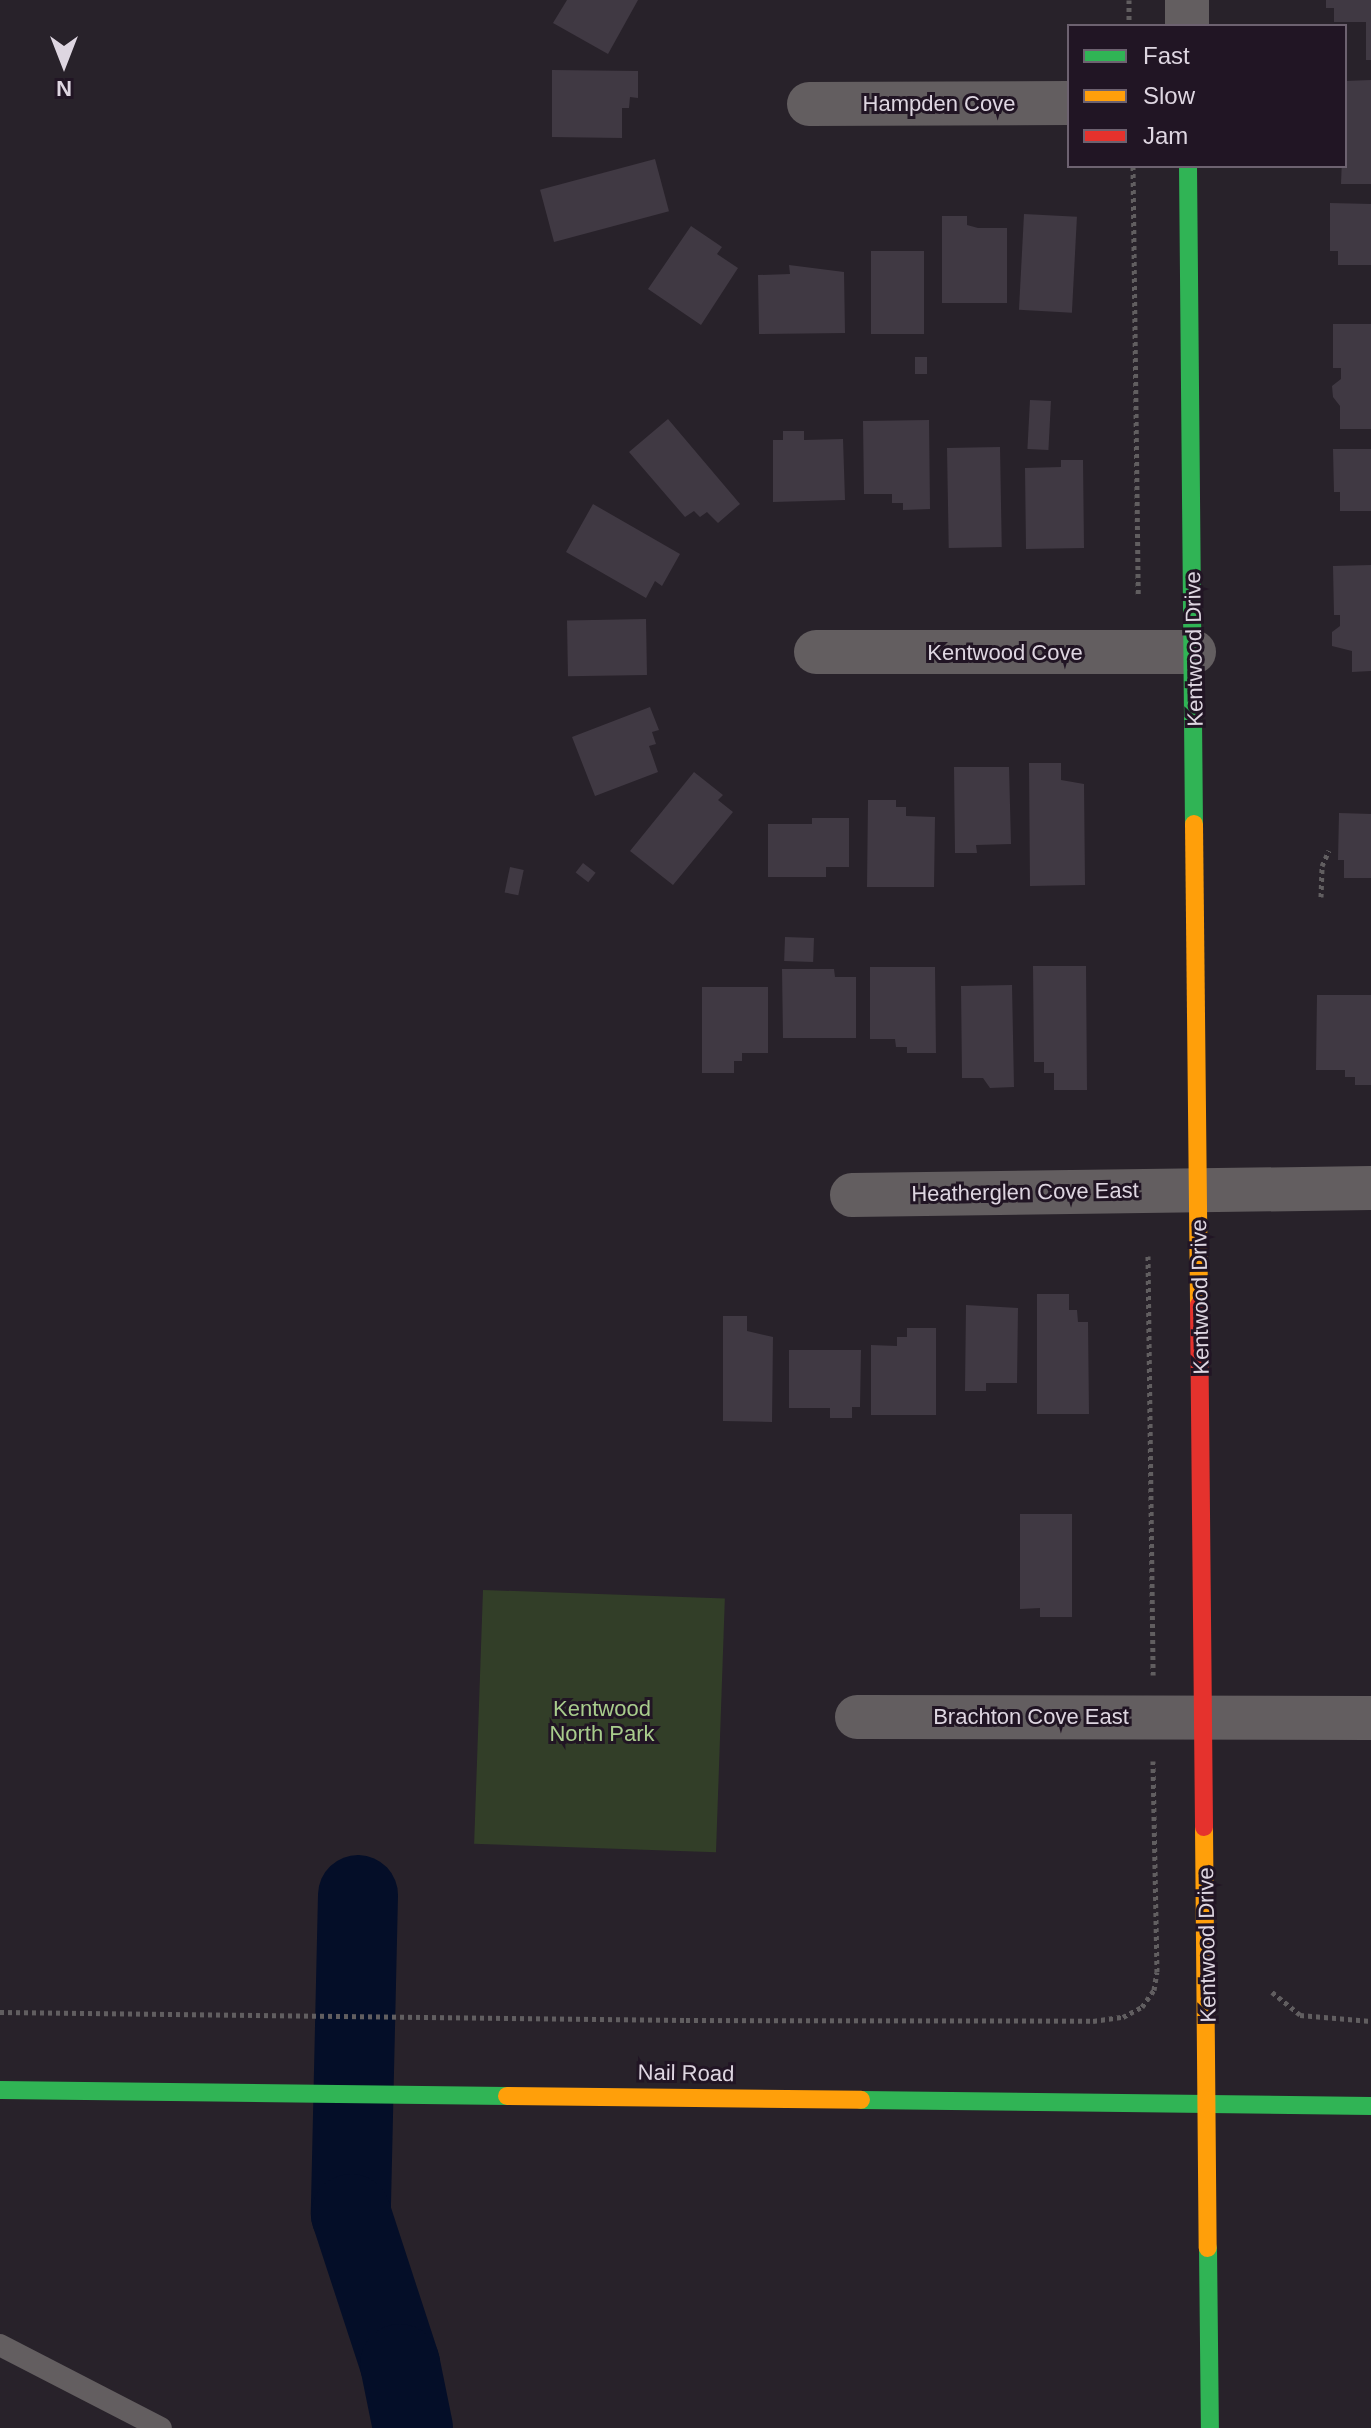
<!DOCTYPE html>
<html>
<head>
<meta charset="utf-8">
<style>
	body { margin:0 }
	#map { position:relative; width:1371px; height:2428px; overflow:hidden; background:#28222a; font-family:Arial,sans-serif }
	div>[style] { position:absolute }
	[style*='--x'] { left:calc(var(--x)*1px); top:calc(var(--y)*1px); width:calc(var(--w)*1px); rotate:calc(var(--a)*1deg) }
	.green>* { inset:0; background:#323e28; transform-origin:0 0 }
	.river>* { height:80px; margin:-40px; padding:0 40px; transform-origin:40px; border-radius:40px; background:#040e28 }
	.building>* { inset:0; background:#403943; transform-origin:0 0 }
	.path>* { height:5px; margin-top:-2.5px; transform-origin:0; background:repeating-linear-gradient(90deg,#615e60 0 4px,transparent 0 8px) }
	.lane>* { height:22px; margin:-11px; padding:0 11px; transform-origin:11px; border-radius:11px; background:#635e60 }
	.street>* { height:44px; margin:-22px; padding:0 22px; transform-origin:22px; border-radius:22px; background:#635e60 }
	.fast>* { height:18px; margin:-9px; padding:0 9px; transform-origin:9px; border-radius:9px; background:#30b455 }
	.slow>* { height:18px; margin:-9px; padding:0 9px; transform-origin:9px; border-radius:9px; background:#ff9f0a }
	.jam>* { height:18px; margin:-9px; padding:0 9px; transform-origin:9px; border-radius:9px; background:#e5322d }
	span { translate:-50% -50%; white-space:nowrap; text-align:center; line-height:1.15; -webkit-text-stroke:6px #211524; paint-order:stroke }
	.street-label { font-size:22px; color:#ded6e1 }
	.park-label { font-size:22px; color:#a8cc8c }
	.legend { position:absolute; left:1067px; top:24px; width:280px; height:144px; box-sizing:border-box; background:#211524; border:2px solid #6d6270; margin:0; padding:10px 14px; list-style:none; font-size:24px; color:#ded6e1 }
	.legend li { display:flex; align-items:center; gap:16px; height:40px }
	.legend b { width:40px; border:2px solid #6d6270 }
	.north { position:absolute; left:24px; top:24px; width:80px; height:80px; -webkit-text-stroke:6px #211524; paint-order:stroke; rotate:180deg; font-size:22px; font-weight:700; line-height:32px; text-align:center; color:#ded6e1 }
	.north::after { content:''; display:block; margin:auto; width:28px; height:36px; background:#ded6e1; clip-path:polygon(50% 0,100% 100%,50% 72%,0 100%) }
</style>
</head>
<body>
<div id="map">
	<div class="green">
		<i style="left:483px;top:1590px;width:242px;height:254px;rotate:2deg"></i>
	</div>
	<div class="river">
		<i style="--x:358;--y:1895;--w:319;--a:91.3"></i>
		<i style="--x:351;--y:2214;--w:158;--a:71.9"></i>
		<i style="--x:400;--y:2364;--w:65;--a:78.5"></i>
	</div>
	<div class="building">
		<i style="clip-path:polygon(567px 0,638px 0,608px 54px,553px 23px)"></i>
		<i style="clip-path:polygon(1326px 0,1371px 0,1371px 60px,1366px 60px,1366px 22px,1334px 22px,1334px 8px,1326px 8px)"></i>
		<i style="clip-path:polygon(552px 70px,638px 71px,638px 98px,630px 97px,629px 108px,622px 108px,622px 138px,552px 137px)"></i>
		<i style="clip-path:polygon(1371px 80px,1371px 184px,1341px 184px,1345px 81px)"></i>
		<i style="left:655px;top:159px;width:54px;height:119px;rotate:75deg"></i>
		<i style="clip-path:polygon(1330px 203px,1371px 204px,1371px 265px,1338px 265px,1338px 251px,1330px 251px)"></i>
		<i style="left:1024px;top:214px;width:53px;height:96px;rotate:3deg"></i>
		<i style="clip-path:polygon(942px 216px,967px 216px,967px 225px,978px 228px,1007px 228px,1007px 303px,942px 303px)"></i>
		<i style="clip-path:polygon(691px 226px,722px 247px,717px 254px,738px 268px,701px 325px,648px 289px)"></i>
		<i style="left:871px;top:251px;width:53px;height:83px"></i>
		<i style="clip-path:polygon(789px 265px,844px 272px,845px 333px,759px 334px,758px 275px,790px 274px)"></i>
		<i style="clip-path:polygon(1333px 324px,1371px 324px,1371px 429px,1340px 429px,1340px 406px,1333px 397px,1332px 386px,1341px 379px,1341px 368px,1333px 368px)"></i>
		<i style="left:915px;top:357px;width:12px;height:17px"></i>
		<i style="left:1030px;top:400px;width:21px;height:49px;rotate:3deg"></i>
		<i style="clip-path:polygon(668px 419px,740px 504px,718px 523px,707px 512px,700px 517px,694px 511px,685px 517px,629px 452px)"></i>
		<i style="clip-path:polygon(929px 420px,930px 509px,903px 510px,903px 503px,892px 503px,892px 494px,864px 494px,863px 421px)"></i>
		<i style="clip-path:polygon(783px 431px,804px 431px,804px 440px,843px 439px,845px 500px,773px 502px,773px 440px,783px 440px)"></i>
		<i style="left:1000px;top:447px;width:100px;height:53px;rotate:89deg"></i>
		<i style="clip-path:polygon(1333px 449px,1371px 449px,1371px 511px,1340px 511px,1340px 492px,1334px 492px)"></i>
		<i style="clip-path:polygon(1061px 460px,1083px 460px,1084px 548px,1026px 549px,1025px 468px,1061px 467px)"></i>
		<i style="clip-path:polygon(593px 504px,680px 554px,662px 586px,655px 581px,646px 598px,566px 552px)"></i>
		<i style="clip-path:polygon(1371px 565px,1371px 671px,1352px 672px,1352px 651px,1332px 646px,1332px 632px,1340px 626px,1340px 615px,1334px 615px,1333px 566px)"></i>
		<i style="left:646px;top:619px;width:56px;height:79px;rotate:89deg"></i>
		<i style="clip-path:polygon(650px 707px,659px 730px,652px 732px,656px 744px,649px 746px,658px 772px,595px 796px,572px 737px)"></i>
		<i style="clip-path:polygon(1029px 763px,1061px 763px,1061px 780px,1084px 784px,1085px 885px,1030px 886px)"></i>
		<i style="clip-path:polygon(954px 767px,1009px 767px,1011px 844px,976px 845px,977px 853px,955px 853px)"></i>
		<i style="clip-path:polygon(694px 772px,723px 795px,718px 800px,733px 812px,673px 885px,630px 851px)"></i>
		<i style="clip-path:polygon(868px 800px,896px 800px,896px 807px,906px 807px,906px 816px,935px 817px,934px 887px,867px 887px)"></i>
		<i style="clip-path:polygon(1339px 813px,1371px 814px,1371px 878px,1344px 878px,1344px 860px,1338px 860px)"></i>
		<i style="clip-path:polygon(812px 818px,849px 818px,849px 867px,826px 867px,826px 877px,768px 877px,768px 824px,812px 824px)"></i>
		<i style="left:583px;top:863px;width:16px;height:12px;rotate:38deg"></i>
		<i style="left:510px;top:867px;width:14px;height:26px;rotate:12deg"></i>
		<i style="left:785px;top:937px;width:29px;height:24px;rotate:2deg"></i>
		<i style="clip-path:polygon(1033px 966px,1086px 966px,1087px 1090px,1054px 1090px,1054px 1073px,1044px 1073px,1044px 1062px,1034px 1062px)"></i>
		<i style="clip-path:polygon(870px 967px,935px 967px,936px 1053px,907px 1053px,907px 1047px,896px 1047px,895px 1039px,870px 1039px)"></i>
		<i style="clip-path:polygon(782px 969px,834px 969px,835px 977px,856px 977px,856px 1038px,783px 1038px)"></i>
		<i style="clip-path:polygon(1012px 985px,1014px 1087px,990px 1088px,983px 1078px,962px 1078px,961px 986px)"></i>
		<i style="clip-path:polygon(702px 987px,768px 987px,768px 1053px,742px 1053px,742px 1061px,734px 1061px,734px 1073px,702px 1073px)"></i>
		<i style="clip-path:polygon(1317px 995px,1371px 995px,1371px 1085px,1355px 1085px,1355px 1077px,1345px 1077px,1345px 1070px,1316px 1070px)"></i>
		<i style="clip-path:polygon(1037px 1294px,1069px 1294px,1069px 1310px,1077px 1310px,1078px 1322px,1088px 1322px,1089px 1414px,1037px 1414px)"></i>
		<i style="clip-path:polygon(966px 1305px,1018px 1308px,1017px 1383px,986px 1383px,986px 1391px,965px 1391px)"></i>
		<i style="clip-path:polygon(723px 1316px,747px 1316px,747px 1331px,773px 1337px,772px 1422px,723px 1421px)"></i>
		<i style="clip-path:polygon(907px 1328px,936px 1328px,936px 1415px,871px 1415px,871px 1345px,897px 1346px,897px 1337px,907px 1337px)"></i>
		<i style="clip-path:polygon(789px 1350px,861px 1350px,860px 1407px,852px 1407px,852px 1418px,830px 1418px,830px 1408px,789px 1408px)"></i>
		<i style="clip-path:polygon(1020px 1514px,1072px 1514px,1072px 1617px,1040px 1617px,1040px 1608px,1020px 1609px)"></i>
	</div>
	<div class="path">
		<i style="--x:1129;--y:0;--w:26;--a:90"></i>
		<i style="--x:1133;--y:166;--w:428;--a:89.3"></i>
		<i style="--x:1321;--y:897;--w:31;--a:-88"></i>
		<i style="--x:1322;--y:866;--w:17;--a:-66"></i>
		<i style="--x:1148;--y:1256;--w:419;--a:89.3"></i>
		<i style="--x:1272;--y:1992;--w:36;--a:39"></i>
		<i style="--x:1300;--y:2015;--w:71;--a:4.8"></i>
		<i style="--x:0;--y:2012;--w:686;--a:0.67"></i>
		<i style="--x:686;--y:2020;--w:407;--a:0.1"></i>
		<i style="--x:1093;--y:2021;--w:30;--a:-8"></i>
		<i style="--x:1123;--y:2017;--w:21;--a:-28"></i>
		<i style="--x:1142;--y:2007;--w:21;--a:-55"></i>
		<i style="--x:1154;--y:1990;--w:18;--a:-81"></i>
		<i style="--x:1157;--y:1972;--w:211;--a:-91.1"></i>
	</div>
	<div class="lane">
		<i style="--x:0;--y:2345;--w:181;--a:27.3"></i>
	</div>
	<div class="street">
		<i style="--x:1187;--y:0;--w:26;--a:90"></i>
		<i style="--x:809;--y:104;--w:260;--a:-0.2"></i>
		<i style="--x:816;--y:652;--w:378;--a:0"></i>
		<i style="--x:852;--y:1195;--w:519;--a:-0.77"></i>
		<i style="--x:857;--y:1717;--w:514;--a:0.11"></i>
	</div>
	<div class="fast">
		<i style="--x:1188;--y:166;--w:658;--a:89.48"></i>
		<i style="--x:0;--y:2090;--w:507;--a:0.68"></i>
		<i style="--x:861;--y:2100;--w:510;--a:0.67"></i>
		<i style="--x:1208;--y:2248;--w:180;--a:89.4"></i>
	</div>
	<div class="slow">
		<i style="--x:1194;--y:824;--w:481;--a:89.4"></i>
		<i style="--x:1204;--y:1827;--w:421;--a:89.5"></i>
		<i style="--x:507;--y:2096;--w:354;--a:0.6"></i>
	</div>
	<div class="jam">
		<i style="--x:1199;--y:1305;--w:522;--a:89.45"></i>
	</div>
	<div class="street-label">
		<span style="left:939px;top:104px">Hampden Cove</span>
		<span style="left:1194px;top:649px;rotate:-91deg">Kentwood Drive</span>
		<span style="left:1005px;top:653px">Kentwood Cove</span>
		<span style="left:1025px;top:1192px;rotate:-1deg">Heatherglen Cove East</span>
		<span style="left:1200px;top:1297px;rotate:-91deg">Kentwood Drive</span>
		<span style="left:1031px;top:1717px">Brachton Cove East</span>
		<span style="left:1207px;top:1945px;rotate:-91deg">Kentwood Drive</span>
		<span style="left:686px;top:2073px;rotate:1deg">Nail Road</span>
	</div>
	<div class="park-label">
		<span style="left:602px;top:1721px">Kentwood<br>North Park</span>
	</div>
	<ul class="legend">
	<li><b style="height:10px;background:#30b455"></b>Fast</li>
	<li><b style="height:10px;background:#ff9f0a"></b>Slow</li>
	<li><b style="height:10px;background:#e5322d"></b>Jam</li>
	</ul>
	<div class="north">N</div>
</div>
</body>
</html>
